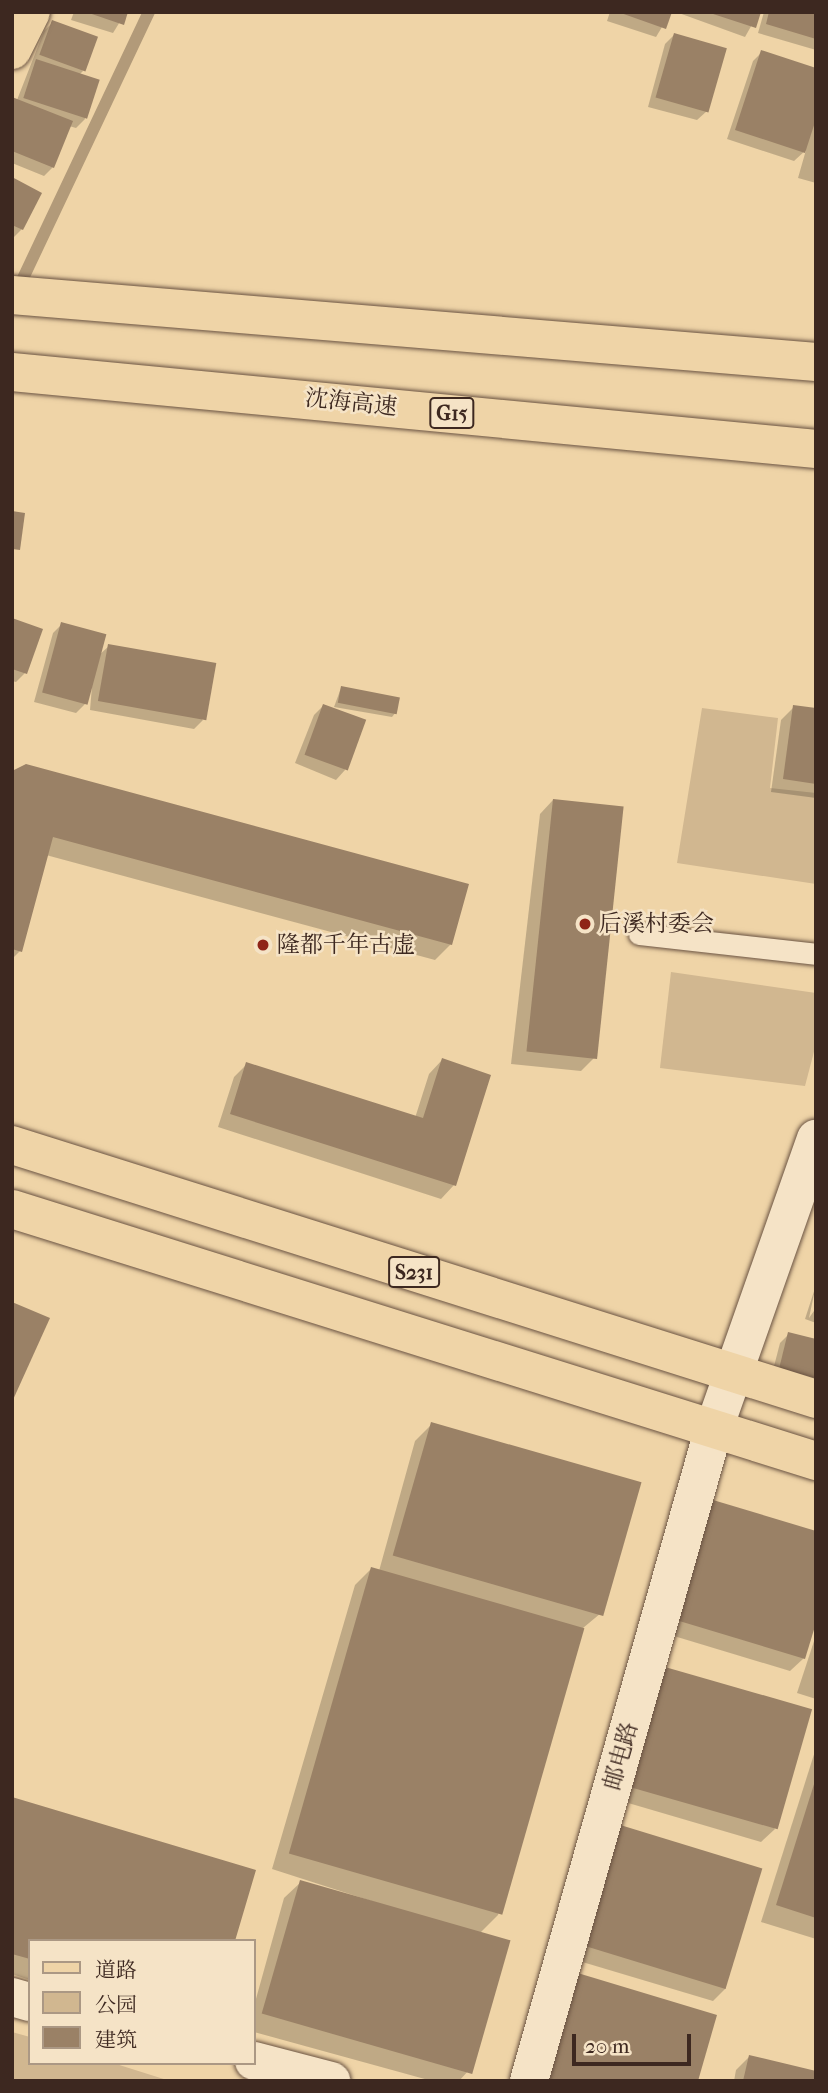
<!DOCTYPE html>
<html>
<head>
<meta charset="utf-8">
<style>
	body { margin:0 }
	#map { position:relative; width:828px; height:2093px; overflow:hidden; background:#efd4a7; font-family:"IM FELL French Canon","Noto Serif SC",serif }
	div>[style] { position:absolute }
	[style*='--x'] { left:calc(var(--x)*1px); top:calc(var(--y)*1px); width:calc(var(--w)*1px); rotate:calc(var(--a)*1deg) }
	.green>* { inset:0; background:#d1b790 }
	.shadow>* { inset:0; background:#0003 }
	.stream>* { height:12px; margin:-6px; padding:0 6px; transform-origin:6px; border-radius:6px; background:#b29a79 }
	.building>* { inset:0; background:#9a8166; transform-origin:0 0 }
	.roads { filter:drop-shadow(0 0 2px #6a5342) drop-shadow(0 0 2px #6a5342) }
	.service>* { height:21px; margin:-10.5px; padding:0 10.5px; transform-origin:10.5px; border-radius:10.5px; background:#f5e3c6 }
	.minor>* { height:38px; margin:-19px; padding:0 19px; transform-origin:19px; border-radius:19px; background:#f5e3c6 }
	.primary>* { height:38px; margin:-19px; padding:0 19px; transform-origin:19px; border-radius:19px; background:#efd4a7 }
	.motorway>* { height:38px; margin:-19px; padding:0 19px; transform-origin:19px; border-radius:19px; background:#efd4a7 }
	.dots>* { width:19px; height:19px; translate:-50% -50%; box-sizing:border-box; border:4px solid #f5e3c6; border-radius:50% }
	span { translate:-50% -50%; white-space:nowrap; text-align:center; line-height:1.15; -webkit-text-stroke:5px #f5e3c6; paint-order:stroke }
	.shield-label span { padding:2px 5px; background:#f5e3c6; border:2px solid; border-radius:5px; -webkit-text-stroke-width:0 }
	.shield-label { font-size:21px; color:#3d2820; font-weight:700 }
	.street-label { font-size:23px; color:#3d2820 }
	.poi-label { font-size:23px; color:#3d2820 }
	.left { translate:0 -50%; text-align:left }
	.frame { position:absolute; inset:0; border:14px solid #3d2820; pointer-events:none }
	.legend { position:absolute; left:28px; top:1939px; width:228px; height:126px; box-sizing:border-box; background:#f5e3c6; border:2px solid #ab9884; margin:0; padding:9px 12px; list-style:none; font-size:21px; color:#3d2820 }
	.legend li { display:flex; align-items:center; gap:14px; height:35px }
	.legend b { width:35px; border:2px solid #ab9884 }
	.scale { position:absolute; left:572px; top:2034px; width:119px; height:32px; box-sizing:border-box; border:4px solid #3d2820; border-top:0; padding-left:9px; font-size:21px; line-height:24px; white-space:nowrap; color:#3d2820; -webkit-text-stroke:5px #f5e3c6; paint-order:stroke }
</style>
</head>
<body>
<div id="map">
	<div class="green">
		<i style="clip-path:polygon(702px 708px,778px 718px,770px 788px,816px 793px,816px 884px,677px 863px)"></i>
		<i style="clip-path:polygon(671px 972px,816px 993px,816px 1044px,805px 1086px,660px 1068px)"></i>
		<i style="clip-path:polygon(12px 2032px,30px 2037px,30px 2063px,113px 2063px,170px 2081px,12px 2081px)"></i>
	</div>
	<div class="shadow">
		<i style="clip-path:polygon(74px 12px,126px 12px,113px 33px,71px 20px)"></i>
		<i style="clip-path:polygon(610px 12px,671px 12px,656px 37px,607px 21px)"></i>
		<i style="clip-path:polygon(676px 12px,759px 12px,745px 37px)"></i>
		<i style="clip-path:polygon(764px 12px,816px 12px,816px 50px,758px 33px)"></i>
		<i style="clip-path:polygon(53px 22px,83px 71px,79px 75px,85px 119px,76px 128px,69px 126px,53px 167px,44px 176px,12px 163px,12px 99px,17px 100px,44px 31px)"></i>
		<i style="clip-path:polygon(674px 35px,707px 111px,697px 120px,648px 107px,665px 44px)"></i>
		<i style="clip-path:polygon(762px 52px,816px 70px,816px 183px,798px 178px,806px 150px,794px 161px,727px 139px,753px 61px)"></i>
		<i style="clip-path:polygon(12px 179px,22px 229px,13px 238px,12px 238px)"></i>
		<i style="clip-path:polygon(12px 621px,25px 673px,16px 682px,12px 681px)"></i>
		<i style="clip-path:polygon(62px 624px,98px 656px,109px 646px,203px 720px,194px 729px,90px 710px,93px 674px,85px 704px,76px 713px,34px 702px,53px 633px)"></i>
		<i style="clip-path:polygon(341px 688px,396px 712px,392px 717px,334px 707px)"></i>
		<i style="clip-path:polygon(323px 706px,345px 770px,336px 780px,295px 763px,314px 715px)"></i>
		<i style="clip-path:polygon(794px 707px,816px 710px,816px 798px,771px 792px,781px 720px)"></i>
		<i style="clip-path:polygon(12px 773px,451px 944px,435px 960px,46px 855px,20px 951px,12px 959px)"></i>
		<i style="clip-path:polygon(553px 800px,594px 1058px,581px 1071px,511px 1064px,540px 814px)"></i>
		<i style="clip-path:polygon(442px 1060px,489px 1076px,454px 1185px,441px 1199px,218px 1127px,234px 1077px,247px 1064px,415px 1118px,429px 1074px)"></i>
		<i style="clip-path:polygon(816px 1285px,809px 1318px,816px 1308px,816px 1323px,805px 1319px)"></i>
		<i style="clip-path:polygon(789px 1334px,816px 1340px,816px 1389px,771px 1378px,780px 1343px)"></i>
		<i style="clip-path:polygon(432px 1424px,601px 1613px,583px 1628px,498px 1915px,480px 1933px,469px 2070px,459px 2081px,432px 2081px,254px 2032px,254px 2006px,284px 1898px,301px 1882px,393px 1908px,272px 1869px,355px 1585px,371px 1569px,379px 1571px,415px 1441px)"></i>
		<i style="clip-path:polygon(700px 1515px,804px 1658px,790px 1671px,664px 1633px)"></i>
		<i style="clip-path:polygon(816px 1635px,816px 1699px,797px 1693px)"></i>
		<i style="clip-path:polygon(653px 1682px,775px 1829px,761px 1842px,618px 1800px)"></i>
		<i style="clip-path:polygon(816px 1748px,816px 1939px,761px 1922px)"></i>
		<i style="clip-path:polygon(12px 1799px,30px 1941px,30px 1980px,12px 1974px)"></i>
		<i style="clip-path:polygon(604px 1840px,726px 1988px,713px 2001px,569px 1958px)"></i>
		<i style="clip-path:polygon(749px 2057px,816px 2081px,734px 2081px,736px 2070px)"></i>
	</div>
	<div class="stream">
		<i style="--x:17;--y:291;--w:309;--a:-64.7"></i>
	</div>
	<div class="building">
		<i style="clip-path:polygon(86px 12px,128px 12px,124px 25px)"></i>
		<i style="clip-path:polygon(618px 12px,672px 12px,666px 29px)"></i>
		<i style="clip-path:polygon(707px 12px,761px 12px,756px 28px)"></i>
		<i style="clip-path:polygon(769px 12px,816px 12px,816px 39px,766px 24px)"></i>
		<i style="left:52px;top:20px;width:49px;height:37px;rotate:20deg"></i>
		<i style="left:674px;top:33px;width:55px;height:67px;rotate:16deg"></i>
		<i style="clip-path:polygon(761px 50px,816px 68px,816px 119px,805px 153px,735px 130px)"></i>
		<i style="left:36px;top:59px;width:67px;height:41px;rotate:18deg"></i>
		<i style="clip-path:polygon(12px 97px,73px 121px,54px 168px,12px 151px)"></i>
		<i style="clip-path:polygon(12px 177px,42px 193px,23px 230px,12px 225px)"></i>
		<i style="clip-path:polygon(12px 511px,25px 513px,20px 550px,12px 549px)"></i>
		<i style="clip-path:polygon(12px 618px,43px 629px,27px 674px,12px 669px)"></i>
		<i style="left:61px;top:622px;width:47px;height:73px;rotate:15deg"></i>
		<i style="left:108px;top:644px;width:110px;height:58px;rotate:10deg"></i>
		<i style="left:341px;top:686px;width:60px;height:17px;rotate:11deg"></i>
		<i style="left:323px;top:704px;width:46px;height:54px;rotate:20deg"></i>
		<i style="clip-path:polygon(793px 705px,816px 708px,816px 784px,783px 779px)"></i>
		<i style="clip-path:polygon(26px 764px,469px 884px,452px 945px,53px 837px,22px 952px,12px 949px,12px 771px)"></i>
		<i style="left:553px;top:799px;width:71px;height:254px;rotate:6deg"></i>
		<i style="clip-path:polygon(442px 1058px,491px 1075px,456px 1186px,230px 1114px,246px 1062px,423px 1118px)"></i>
		<i style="clip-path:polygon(12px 1302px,50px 1318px,12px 1402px)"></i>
		<i style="clip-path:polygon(788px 1332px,816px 1339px,816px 1378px,779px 1369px)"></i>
		<i style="left:431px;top:1422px;width:219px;height:139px;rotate:16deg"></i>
		<i style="clip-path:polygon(713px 1500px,816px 1531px,816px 1623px,805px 1659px,676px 1620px)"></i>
		<i style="left:371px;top:1567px;width:222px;height:298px;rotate:16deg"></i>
		<i style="left:665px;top:1667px;width:153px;height:125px;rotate:16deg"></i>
		<i style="clip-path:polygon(815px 1781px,816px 1781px,816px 1918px,776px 1905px)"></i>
		<i style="clip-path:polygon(12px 1797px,256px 1870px,235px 1941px,30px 1941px,30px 1959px,12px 1954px)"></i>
		<i style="left:617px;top:1824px;width:152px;height:126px;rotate:17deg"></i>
		<i style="left:300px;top:1880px;width:219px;height:139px;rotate:16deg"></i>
		<i style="clip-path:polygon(571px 1971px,717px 2015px,698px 2081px,538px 2081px)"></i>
		<i style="clip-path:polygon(749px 2055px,816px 2071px,816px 2081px,743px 2081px)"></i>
	</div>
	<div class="roads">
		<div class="service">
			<i style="--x:639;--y:934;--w:178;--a:6.4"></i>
		</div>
		<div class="minor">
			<i style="--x:12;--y:1997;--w:19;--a:16"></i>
			<i style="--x:254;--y:2061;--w:80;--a:14.6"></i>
			<i style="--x:529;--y:2081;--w:676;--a:-74.19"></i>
			<i style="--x:713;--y:1431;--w:310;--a:-70.6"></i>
		</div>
		<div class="primary">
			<i style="--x:12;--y:50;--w:42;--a:-63.4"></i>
			<i style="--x:12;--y:1145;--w:843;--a:17.53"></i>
			<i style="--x:12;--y:1209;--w:843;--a:17.4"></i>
		</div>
		<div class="motorway">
			<i style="--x:12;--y:295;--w:807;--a:4.76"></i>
			<i style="--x:12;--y:372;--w:808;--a:5.47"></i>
		</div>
	</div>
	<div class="dots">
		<i style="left:585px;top:924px;background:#8f2418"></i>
		<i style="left:263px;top:945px;background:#8f2418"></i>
	</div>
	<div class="shield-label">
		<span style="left:452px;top:413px">G15</span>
		<span style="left:414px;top:1272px">S231</span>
	</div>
	<div class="street-label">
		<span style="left:351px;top:403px;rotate:6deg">沈海高速</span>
		<span style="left:621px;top:1756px;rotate:-74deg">邮电路</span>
	</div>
	<div class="poi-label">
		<span class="left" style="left:599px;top:924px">后溪村委会</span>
		<span class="left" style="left:277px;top:945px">隆都千年古虚</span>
	</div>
	<div class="frame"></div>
	<ul class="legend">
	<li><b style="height:9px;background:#efd4a7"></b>道路</li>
	<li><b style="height:19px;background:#d1b790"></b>公园</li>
	<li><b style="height:19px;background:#9a8166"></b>建筑</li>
	</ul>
	<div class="scale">20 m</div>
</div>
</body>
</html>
